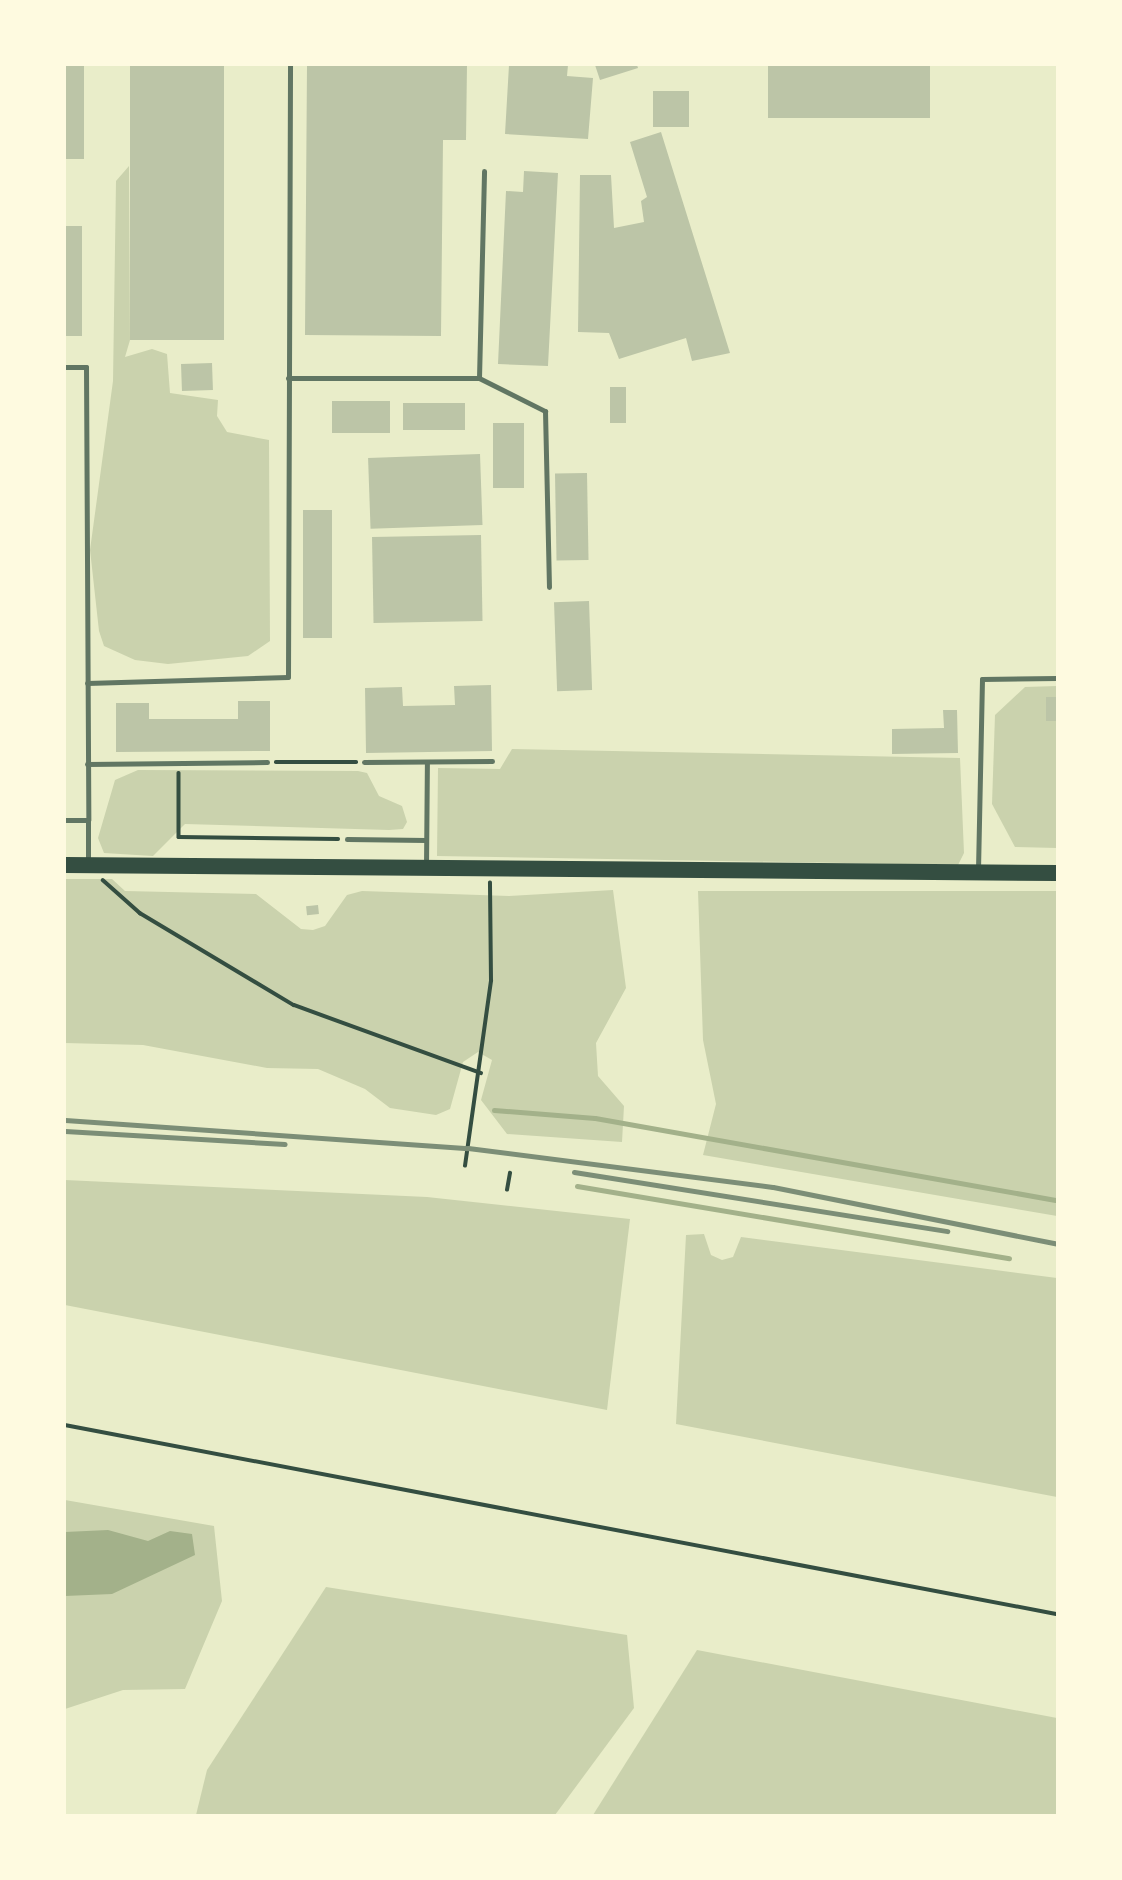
<!DOCTYPE html>
<html>
<head>
<meta charset="utf-8">
<style>
	body { margin:0 }
	#map { position:relative; width:1122px; height:1880px; overflow:hidden; background:#e9edc9; font-family:"Open Sans",sans-serif }
	div>[style] { position:absolute }
	[style*='--x'] { left:calc(var(--x)*1px); top:calc(var(--y)*1px); width:calc(var(--w)*1px); rotate:calc(var(--a)*1deg) }
	.green>* { inset:0; background:#cad2ad }
	.water>* { inset:0; background:#a3b18a }
	.stream>* { height:5px; margin:-2.5px; padding:0 2.5px; transform-origin:2.5px; border-radius:2.5px; background:#a3b18a }
	.building>* { inset:0; background:#bcc5a7; transform-origin:0 0 }
	.path>* { height:3.5px; margin:-1.75px; padding:0 1.75px; transform-origin:1.75px; border-radius:1.75px; background:#344e41 }
	.service>* { height:5px; margin:-2.5px; padding:0 2.5px; transform-origin:2.5px; border-radius:2.5px; background:#617663 }
	.primary>* { height:16px; margin:-8px; padding:0 8px; transform-origin:8px; border-radius:8px; background:#344e41 }
	.rail>* { height:5px; margin:-2.5px; padding:0 2.5px; transform-origin:2.5px; border-radius:2.5px; background:#7c8e77 }
	span { translate:-50% -50%; white-space:nowrap; text-align:center; line-height:1.15; -webkit-text-stroke:7px #fefae0; paint-order:stroke }
	.frame { position:absolute; inset:0; border:66px solid #fefae0; pointer-events:none }
</style>
</head>
<body>
<div id="map">
	<div class="green">
		<i style="clip-path:polygon(129px 166px,130px 340px,125px 357px,152px 349px,167px 354px,170px 393px,218px 400px,217px 416px,227px 432px,269px 440px,270px 641px,248px 656px,168px 664px,135px 660px,104px 646px,99px 631px,90px 550px,113px 381px,116px 181px)"></i>
		<i style="clip-path:polygon(1057px 686px,1057px 848px,1015px 847px,992px 804px,995px 715px,1025px 687px)"></i>
		<i style="clip-path:polygon(512px 749px,960px 758px,964px 853px,958px 865px,437px 856px,438px 768px,500px 769px)"></i>
		<i style="clip-path:polygon(138px 770px,358px 771px,367px 773px,379px 796px,402px 806px,407px 822px,403px 829px,389px 830px,185px 824px,153px 856px,104px 853px,98px 838px,115px 780px)"></i>
		<i style="clip-path:polygon(65px 879px,112px 879px,125px 891px,256px 894px,301px 929px,313px 930px,325px 926px,347px 895px,362px 891px,509px 896px,613px 890px,626px 988px,596px 1043px,598px 1076px,624px 1106px,622px 1142px,507px 1134px,481px 1100px,492px 1060px,478px 1052px,463px 1062px,450px 1109px,436px 1115px,390px 1108px,365px 1089px,318px 1069px,267px 1068px,143px 1045px,65px 1043px)"></i>
		<i style="clip-path:polygon(698px 891px,1057px 891px,1057px 1216px,703px 1155px,716px 1104px,703px 1040px)"></i>
		<i style="clip-path:polygon(65px 1180px,427px 1197px,630px 1219px,607px 1410px,65px 1305px)"></i>
		<i style="clip-path:polygon(704px 1234px,711px 1255px,722px 1260px,733px 1257px,741px 1237px,1057px 1278px,1057px 1497px,676px 1424px,686px 1235px)"></i>
		<i style="clip-path:polygon(65px 1500px,214px 1526px,222px 1601px,185px 1689px,123px 1690px,65px 1709px)"></i>
		<i style="clip-path:polygon(326px 1587px,627px 1635px,634px 1708px,555px 1815px,196px 1815px,207px 1770px)"></i>
		<i style="clip-path:polygon(697px 1650px,1057px 1718px,1057px 1815px,593px 1815px)"></i>
	</div>
	<div class="water">
		<i style="clip-path:polygon(108px 1530px,148px 1541px,170px 1531px,192px 1534px,195px 1555px,112px 1594px,65px 1596px,65px 1532px)"></i>
	</div>
	<div class="stream">
		<i style="--x:494;--y:1110;--w:101;--a:4.5"></i>
		<i style="--x:595;--y:1118;--w:469;--a:10.1"></i>
		<i style="--x:577;--y:1186;--w:438;--a:9.5"></i>
	</div>
	<div class="building">
		<i style="left:65px;top:65px;width:19px;height:94px"></i>
		<i style="left:130px;top:65px;width:94px;height:275px"></i>
		<i style="clip-path:polygon(307px 65px,467px 65px,466px 140px,443px 140px,441px 336px,305px 335px)"></i>
		<i style="clip-path:polygon(509px 65px,568px 65px,567px 76px,593px 78px,588px 139px,505px 134px)"></i>
		<i style="clip-path:polygon(595px 65px,637px 65px,638px 68px,600px 80px)"></i>
		<i style="left:768px;top:65px;width:162px;height:53px"></i>
		<i style="left:689px;top:91px;width:36px;height:36px;rotate:90deg"></i>
		<i style="clip-path:polygon(661px 132px,730px 353px,692px 361px,686px 338px,619px 359px,609px 333px,578px 332px,580px 175px,611px 175px,614px 228px,644px 222px,641px 201px,647px 197px,630px 142px)"></i>
		<i style="clip-path:polygon(524px 171px,558px 173px,548px 366px,498px 364px,506px 191px,523px 192px)"></i>
		<i style="left:65px;top:226px;width:17px;height:110px"></i>
		<i style="left:212px;top:363px;width:27px;height:31px;rotate:88deg"></i>
		<i style="left:610px;top:387px;width:16px;height:36px"></i>
		<i style="left:332px;top:401px;width:58px;height:32px"></i>
		<i style="left:465px;top:403px;width:27px;height:62px;rotate:90deg"></i>
		<i style="left:493px;top:423px;width:31px;height:65px"></i>
		<i style="left:480px;top:454px;width:71px;height:112px;rotate:88deg"></i>
		<i style="left:587px;top:473px;width:87px;height:32px;rotate:89deg"></i>
		<i style="left:303px;top:510px;width:29px;height:128px"></i>
		<i style="left:481px;top:535px;width:86px;height:109px;rotate:89deg"></i>
		<i style="left:589px;top:601px;width:89px;height:35px;rotate:88deg"></i>
		<i style="clip-path:polygon(491px 685px,492px 751px,366px 753px,365px 688px,402px 687px,403px 706px,455px 705px,454px 686px)"></i>
		<i style="left:1046px;top:697px;width:11px;height:24px"></i>
		<i style="clip-path:polygon(238px 701px,270px 701px,270px 751px,116px 752px,116px 703px,149px 703px,149px 719px,238px 719px)"></i>
		<i style="clip-path:polygon(943px 710px,957px 710px,958px 753px,892px 754px,892px 729px,944px 728px)"></i>
		<i style="left:318px;top:905px;width:9px;height:12px;rotate:84deg"></i>
	</div>
	<div class="path">
		<i style="--x:276;--y:762;--w:80;--a:0"></i>
		<i style="--x:179;--y:773;--w:64;--a:90"></i>
		<i style="--x:179;--y:837;--w:159;--a:0.7"></i>
		<i style="--x:103;--y:880;--w:50;--a:41.7"></i>
		<i style="--x:140;--y:913;--w:179;--a:30.9"></i>
		<i style="--x:294;--y:1005;--w:199;--a:20"></i>
		<i style="--x:465;--y:1166;--w:187;--a:-82"></i>
		<i style="--x:491;--y:981;--w:98;--a:-90.6"></i>
		<i style="--x:507;--y:1190;--w:17;--a:-80"></i>
		<i style="--x:65;--y:1425;--w:1010;--a:10.79"></i>
	</div>
	<div class="service">
		<i style="--x:65;--y:367;--w:21;--a:0"></i>
		<i style="--x:86;--y:367;--w:453;--a:89.7"></i>
		<i style="--x:288;--y:378;--w:191;--a:0"></i>
		<i style="--x:479;--y:378;--w:207;--a:-88.6"></i>
		<i style="--x:479;--y:378;--w:74;--a:26.6"></i>
		<i style="--x:545;--y:411;--w:176;--a:88.7"></i>
		<i style="--x:87;--y:683;--w:201;--a:-1.7"></i>
		<i style="--x:288;--y:677;--w:612;--a:-89.81"></i>
		<i style="--x:364;--y:762;--w:128;--a:-0.4"></i>
		<i style="--x:87;--y:764;--w:180;--a:-0.6"></i>
		<i style="--x:65;--y:820;--w:23;--a:0"></i>
		<i style="--x:88;--y:820;--w:44;--a:90"></i>
		<i style="--x:347;--y:839;--w:79;--a:0.7"></i>
		<i style="--x:426;--y:867;--w:105;--a:-89.5"></i>
		<i style="--x:978;--y:870;--w:191;--a:-88.8"></i>
		<i style="--x:982;--y:679;--w:75;--a:-0.8"></i>
	</div>
	<div class="primary">
		<i style="--x:65;--y:865;--w:992;--a:0.46"></i>
	</div>
	<div class="rail">
		<i style="--x:65;--y:1120;--w:404;--a:4"></i>
		<i style="--x:468;--y:1148;--w:307;--a:7.3"></i>
		<i style="--x:773;--y:1187;--w:290;--a:11.3"></i>
		<i style="--x:65;--y:1131;--w:220;--a:3.4"></i>
		<i style="--x:574;--y:1172;--w:378;--a:9"></i>
	</div>
	<div class="frame"></div>
</div>
</body>
</html>
